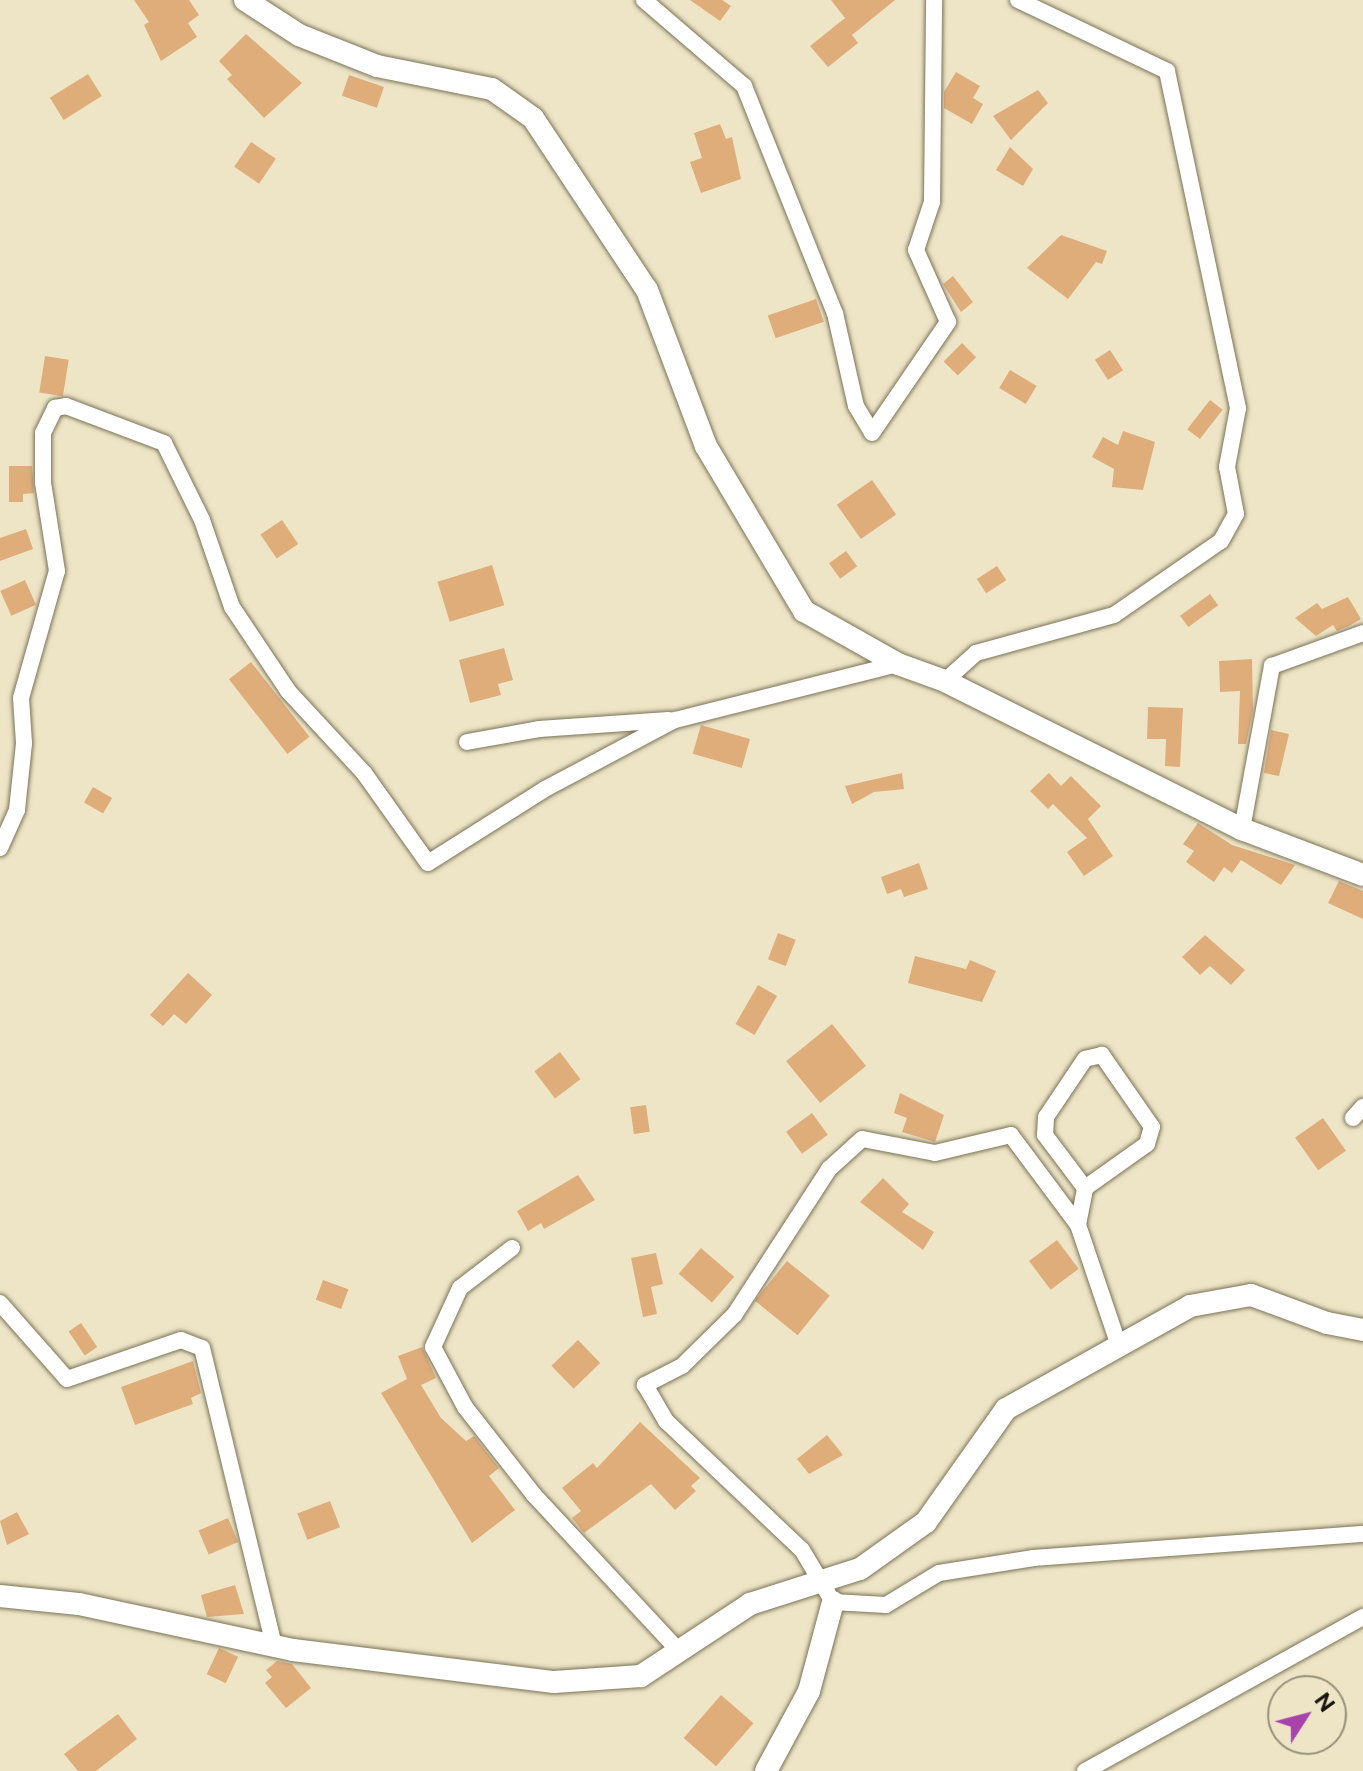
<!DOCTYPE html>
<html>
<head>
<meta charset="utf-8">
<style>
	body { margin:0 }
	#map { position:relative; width:1363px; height:1771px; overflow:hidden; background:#eee5c7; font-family:"Public Sans",sans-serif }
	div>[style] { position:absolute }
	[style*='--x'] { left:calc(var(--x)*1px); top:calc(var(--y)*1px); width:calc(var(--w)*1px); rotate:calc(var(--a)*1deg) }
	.building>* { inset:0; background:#dfad7a; transform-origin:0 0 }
	.roads { filter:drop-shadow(0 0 2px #7b7357) drop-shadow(0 0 2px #7b7357) }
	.street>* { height:16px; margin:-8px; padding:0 8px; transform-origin:8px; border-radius:8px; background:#fff }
	.secondary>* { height:22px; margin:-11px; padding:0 11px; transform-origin:11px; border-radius:11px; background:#fff }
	span { translate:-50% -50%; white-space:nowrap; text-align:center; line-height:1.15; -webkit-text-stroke:8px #eee5c7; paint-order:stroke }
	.north { position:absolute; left:1267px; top:1675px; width:80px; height:80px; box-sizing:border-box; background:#eee5c7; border:2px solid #98917b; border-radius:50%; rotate:54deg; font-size:22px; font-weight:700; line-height:32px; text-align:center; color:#171409 }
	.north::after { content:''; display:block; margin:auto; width:28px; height:36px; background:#a744ab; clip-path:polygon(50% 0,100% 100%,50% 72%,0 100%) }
</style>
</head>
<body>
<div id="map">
	<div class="building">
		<i style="clip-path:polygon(134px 0,189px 0,199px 15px,188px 23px,197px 37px,161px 61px,144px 25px,149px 22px)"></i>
		<i style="clip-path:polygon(690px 0,722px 0,731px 6px,720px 21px)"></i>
		<i style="clip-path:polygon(831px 0,895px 0,852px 35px,858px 43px,828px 67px,810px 46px,845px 18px)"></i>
		<i style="clip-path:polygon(246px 34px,302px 83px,264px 118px,227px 79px,232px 75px,219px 61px)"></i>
		<i style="clip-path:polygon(956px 72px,980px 86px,973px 98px,983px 104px,972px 124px,944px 108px,944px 92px)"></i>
		<i style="left:88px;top:74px;width:26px;height:45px;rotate:58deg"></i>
		<i style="left:349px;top:75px;width:37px;height:22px;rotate:19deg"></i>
		<i style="clip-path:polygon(1038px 90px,1048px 103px,1011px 140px,993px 116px)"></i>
		<i style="clip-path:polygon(720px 124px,726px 139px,732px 137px,741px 179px,701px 193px,690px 162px,702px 158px,694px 133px)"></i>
		<i style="left:251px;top:142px;width:30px;height:30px;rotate:34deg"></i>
		<i style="clip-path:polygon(1010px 147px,1033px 169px,1023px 186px,996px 170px)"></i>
		<i style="clip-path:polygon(1061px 235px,1107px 251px,1102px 264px,1096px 262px,1068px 299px,1027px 268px)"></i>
		<i style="clip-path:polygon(953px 276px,973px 302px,961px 312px,943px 284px)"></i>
		<i style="left:816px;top:299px;width:24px;height:51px;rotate:71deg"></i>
		<i style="left:962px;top:343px;width:20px;height:26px;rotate:45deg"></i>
		<i style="left:1110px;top:350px;width:24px;height:18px;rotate:57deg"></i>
		<i style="left:45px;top:356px;width:24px;height:37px;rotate:9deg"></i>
		<i style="left:1010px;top:370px;width:31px;height:21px;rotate:31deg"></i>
		<i style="left:1210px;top:400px;width:16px;height:37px;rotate:38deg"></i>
		<i style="clip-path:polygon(1123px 431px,1155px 442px,1143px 490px,1112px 487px,1114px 469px,1092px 457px,1103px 437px,1118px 445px)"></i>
		<i style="clip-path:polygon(9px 466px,32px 466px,34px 493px,23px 494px,23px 502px,9px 502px)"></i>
		<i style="left:872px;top:480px;width:42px;height:43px;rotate:55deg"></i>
		<i style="left:282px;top:520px;width:29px;height:26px;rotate:56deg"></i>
		<i style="clip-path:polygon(26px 529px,33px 549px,0 561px,0 538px)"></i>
		<i style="left:846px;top:551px;width:19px;height:21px;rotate:54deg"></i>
		<i style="left:492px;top:565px;width:42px;height:57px;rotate:73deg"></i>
		<i style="left:997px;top:566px;width:17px;height:24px;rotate:57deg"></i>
		<i style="left:25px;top:580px;width:27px;height:27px;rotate:66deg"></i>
		<i style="left:1210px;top:594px;width:14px;height:37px;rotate:54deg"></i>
		<i style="clip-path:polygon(1348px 597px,1361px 619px,1349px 626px,1337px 631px,1333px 625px,1316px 636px,1295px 618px,1317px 603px,1322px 609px)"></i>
		<i style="clip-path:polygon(504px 648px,513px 680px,498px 684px,501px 695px,470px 703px,459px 660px)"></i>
		<i style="clip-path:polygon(1252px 659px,1253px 710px,1246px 744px,1238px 744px,1240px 691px,1220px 692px,1219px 661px)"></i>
		<i style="left:251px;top:662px;width:95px;height:28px;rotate:52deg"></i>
		<i style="clip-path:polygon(1148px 707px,1183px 708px,1180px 767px,1165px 766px,1166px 739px,1147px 739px)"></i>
		<i style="left:701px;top:725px;width:51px;height:30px;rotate:16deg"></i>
		<i style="clip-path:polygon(1271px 730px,1289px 734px,1279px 776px,1264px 773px)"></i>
		<i style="clip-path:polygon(902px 773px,904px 789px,874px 792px,852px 804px,845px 786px)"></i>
		<i style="clip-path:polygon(1049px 773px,1061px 786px,1071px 776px,1101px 806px,1088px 819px,1113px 856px,1084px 876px,1067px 852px,1087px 838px,1053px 804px,1048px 809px,1030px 791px)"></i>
		<i style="left:93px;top:787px;width:22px;height:18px;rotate:30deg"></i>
		<i style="clip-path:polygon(1198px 823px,1232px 845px,1295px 865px,1281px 885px,1241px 860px,1232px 873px,1224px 867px,1214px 882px,1186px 862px,1194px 851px,1183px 844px)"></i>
		<i style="clip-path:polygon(919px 863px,928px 889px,904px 897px,901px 889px,887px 894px,881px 877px)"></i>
		<i style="clip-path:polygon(1339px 881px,1363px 891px,1363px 919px,1328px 903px)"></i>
		<i style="left:778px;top:933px;width:19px;height:28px;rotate:21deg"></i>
		<i style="clip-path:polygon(1205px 935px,1245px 970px,1231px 985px,1210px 966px,1200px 975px,1182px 957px)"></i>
		<i style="clip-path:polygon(915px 956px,966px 969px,970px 960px,996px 971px,982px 1002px,908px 983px)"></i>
		<i style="clip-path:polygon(188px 973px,212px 995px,186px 1024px,174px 1014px,163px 1026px,150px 1015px)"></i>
		<i style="left:758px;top:985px;width:22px;height:45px;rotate:30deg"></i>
		<i style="left:832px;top:1024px;width:54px;height:59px;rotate:51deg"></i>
		<i style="left:560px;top:1052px;width:34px;height:32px;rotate:53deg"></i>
		<i style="clip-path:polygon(900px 1093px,944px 1115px,935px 1142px,902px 1132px,907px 1118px,894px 1113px)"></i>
		<i style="left:646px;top:1105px;width:27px;height:16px;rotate:82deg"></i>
		<i style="left:812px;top:1113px;width:27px;height:32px;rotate:54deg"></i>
		<i style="left:1323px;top:1118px;width:40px;height:34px;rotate:55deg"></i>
		<i style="clip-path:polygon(578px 1175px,595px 1200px,544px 1229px,541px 1223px,528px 1231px,517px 1211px)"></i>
		<i style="clip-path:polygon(883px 1178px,909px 1204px,902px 1212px,934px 1232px,923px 1250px,860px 1202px)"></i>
		<i style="left:1057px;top:1240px;width:36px;height:35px;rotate:53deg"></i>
		<i style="left:701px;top:1248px;width:44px;height:34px;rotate:41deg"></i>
		<i style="clip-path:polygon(656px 1253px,663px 1284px,651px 1287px,657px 1314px,643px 1317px,631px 1258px)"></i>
		<i style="left:787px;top:1261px;width:55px;height:51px;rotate:39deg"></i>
		<i style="left:323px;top:1280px;width:27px;height:21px;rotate:20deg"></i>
		<i style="left:81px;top:1323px;width:29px;height:15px;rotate:56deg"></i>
		<i style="left:578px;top:1340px;width:32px;height:37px;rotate:46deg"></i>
		<i style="clip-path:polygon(422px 1347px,436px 1378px,421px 1385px,441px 1418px,466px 1441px,474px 1436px,499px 1468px,489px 1476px,515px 1510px,472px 1543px,381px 1393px,407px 1379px,398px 1356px)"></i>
		<i style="clip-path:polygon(193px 1361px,201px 1393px,191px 1398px,193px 1404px,135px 1425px,121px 1387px)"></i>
		<i style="clip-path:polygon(640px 1422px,700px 1478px,691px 1486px,696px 1491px,675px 1510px,651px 1484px,584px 1533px,572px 1518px,581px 1511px,562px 1488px,593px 1463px,597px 1468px)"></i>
		<i style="clip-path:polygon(827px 1435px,843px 1455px,809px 1474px,797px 1459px)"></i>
		<i style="left:330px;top:1501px;width:28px;height:35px;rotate:69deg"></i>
		<i style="clip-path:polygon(17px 1512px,29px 1534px,7px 1545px,0 1521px)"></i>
		<i style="left:228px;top:1518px;width:26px;height:32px;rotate:67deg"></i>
		<i style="clip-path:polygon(235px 1585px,244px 1614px,207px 1617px,201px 1595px)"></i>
		<i style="left:219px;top:1648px;width:21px;height:29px;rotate:25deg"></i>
		<i style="clip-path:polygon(277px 1661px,292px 1664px,311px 1688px,286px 1708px,265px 1683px,272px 1677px,266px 1670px)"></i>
		<i style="left:721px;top:1695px;width:43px;height:57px;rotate:41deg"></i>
		<i style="clip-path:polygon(118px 1714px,137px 1739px,96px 1771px,78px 1771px,64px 1754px)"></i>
	</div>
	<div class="roads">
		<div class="street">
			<i style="--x:644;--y:0;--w:132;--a:40.7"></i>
			<i style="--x:744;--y:86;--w:245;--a:68.2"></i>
			<i style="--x:835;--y:313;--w:95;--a:77.3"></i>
			<i style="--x:856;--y:406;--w:31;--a:59"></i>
			<i style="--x:872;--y:433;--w:135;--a:-55.6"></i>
			<i style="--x:948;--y:322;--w:79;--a:-114"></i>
			<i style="--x:916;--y:250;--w:51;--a:-71.6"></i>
			<i style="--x:932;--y:202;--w:202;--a:-89.4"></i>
			<i style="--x:945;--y:681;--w:42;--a:-42.1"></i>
			<i style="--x:976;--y:653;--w:143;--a:-15.4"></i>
			<i style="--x:1114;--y:615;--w:130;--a:-34.7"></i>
			<i style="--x:1221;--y:541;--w:31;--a:-61"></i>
			<i style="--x:1236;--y:514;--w:48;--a:-100.8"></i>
			<i style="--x:1227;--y:467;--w:60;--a:-79.4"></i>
			<i style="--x:1238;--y:408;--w:344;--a:-101.9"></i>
			<i style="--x:1167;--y:71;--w:165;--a:-154.5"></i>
			<i style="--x:467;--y:742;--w:73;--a:-10.2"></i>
			<i style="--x:539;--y:729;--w:130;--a:-4"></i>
			<i style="--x:1242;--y:829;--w:166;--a:-79.6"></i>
			<i style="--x:1272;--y:666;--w:97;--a:-19.9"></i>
			<i style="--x:0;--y:848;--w:42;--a:-65.9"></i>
			<i style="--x:17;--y:810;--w:67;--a:-84"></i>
			<i style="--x:24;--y:743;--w:45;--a:-93.8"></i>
			<i style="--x:21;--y:698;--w:132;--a:-74.2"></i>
			<i style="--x:57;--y:571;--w:89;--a:-99"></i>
			<i style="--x:43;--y:483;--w:50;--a:-90"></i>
			<i style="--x:43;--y:433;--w:28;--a:-64"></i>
			<i style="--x:55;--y:408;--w:11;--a:-10"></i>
			<i style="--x:66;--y:406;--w:105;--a:20.7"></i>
			<i style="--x:164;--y:443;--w:86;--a:63.7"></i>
			<i style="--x:202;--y:520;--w:92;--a:71"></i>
			<i style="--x:232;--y:607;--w:102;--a:56.2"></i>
			<i style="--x:289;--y:692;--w:110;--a:47.2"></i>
			<i style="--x:364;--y:773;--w:110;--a:54.6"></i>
			<i style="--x:428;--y:863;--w:138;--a:-32.3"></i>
			<i style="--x:545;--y:789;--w:147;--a:-28"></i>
			<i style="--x:675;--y:720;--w:230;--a:-14.1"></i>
			<i style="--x:1353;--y:1118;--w:15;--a:-48"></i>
			<i style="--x:1078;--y:1225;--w:38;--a:-79"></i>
			<i style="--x:1085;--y:1188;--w:76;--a:-35.4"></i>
			<i style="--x:1147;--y:1144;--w:18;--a:-74"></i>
			<i style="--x:1152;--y:1127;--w:88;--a:-124.8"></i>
			<i style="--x:1102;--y:1055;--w:17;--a:167"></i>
			<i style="--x:1085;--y:1059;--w:70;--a:123.9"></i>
			<i style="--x:1046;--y:1117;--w:18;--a:93"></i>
			<i style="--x:1045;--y:1135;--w:66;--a:53"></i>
			<i style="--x:512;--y:1248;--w:66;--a:142.4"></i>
			<i style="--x:460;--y:1288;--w:65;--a:114.6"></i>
			<i style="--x:433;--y:1347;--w:68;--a:61.9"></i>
			<i style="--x:465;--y:1407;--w:112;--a:51.9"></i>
			<i style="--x:534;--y:1495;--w:213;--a:47.1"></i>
			<i style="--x:0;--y:1303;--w:101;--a:48.6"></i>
			<i style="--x:67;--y:1379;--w:120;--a:-18.9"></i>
			<i style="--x:181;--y:1340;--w:22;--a:21"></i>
			<i style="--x:202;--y:1348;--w:307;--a:76.4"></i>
			<i style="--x:1118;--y:1343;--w:125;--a:-108.7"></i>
			<i style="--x:1078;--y:1225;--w:112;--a:-126.7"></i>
			<i style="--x:1011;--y:1135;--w:78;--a:166.7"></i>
			<i style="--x:935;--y:1153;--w:74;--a:-169.1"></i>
			<i style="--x:862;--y:1139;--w:45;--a:137.7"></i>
			<i style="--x:829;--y:1169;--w:173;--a:123"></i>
			<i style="--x:735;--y:1314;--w:74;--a:135.5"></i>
			<i style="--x:682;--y:1366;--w:42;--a:152.8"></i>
			<i style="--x:645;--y:1385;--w:42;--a:59.7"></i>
			<i style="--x:666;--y:1421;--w:187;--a:43.5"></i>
			<i style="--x:802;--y:1550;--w:61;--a:59.2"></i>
			<i style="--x:833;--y:1602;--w:53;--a:3.2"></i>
			<i style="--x:886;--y:1605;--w:62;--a:-31.1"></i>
			<i style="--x:939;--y:1573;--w:96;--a:-9"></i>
			<i style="--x:1034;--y:1558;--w:330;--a:-4.2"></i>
			<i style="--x:1085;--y:1771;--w:318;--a:-29"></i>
		</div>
		<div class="secondary">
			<i style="--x:245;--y:0;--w:64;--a:32.9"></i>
			<i style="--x:299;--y:35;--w:84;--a:21.7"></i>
			<i style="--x:377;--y:66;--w:117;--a:11.3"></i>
			<i style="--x:492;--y:89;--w:50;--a:35.3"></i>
			<i style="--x:533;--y:118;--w:206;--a:56.5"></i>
			<i style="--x:647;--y:290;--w:167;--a:69.3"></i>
			<i style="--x:706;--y:446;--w:192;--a:59.3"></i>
			<i style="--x:804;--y:611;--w:108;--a:29.4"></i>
			<i style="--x:898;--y:664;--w:50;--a:19.9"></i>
			<i style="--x:945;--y:681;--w:332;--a:26.5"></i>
			<i style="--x:1242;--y:829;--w:129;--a:20.8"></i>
			<i style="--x:0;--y:1596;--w:79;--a:5.8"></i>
			<i style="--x:79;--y:1604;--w:219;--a:12.1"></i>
			<i style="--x:293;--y:1650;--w:263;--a:7"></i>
			<i style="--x:554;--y:1682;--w:87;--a:-3.9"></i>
			<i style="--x:641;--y:1676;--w:131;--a:-33.4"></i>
			<i style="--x:750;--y:1604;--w:115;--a:-17.7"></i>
			<i style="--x:860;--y:1569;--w:81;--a:-35.5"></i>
			<i style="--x:926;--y:1522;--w:138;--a:-54.7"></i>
			<i style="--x:1006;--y:1409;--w:211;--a:-29.2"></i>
			<i style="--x:1190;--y:1306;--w:62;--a:-10.2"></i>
			<i style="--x:1251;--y:1295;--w:81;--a:20.2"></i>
			<i style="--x:1327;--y:1323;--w:37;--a:11"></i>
			<i style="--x:766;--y:1771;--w:91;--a:-61.7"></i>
			<i style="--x:809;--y:1691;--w:92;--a:-74.9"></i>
		</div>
	</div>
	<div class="north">N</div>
</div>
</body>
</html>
